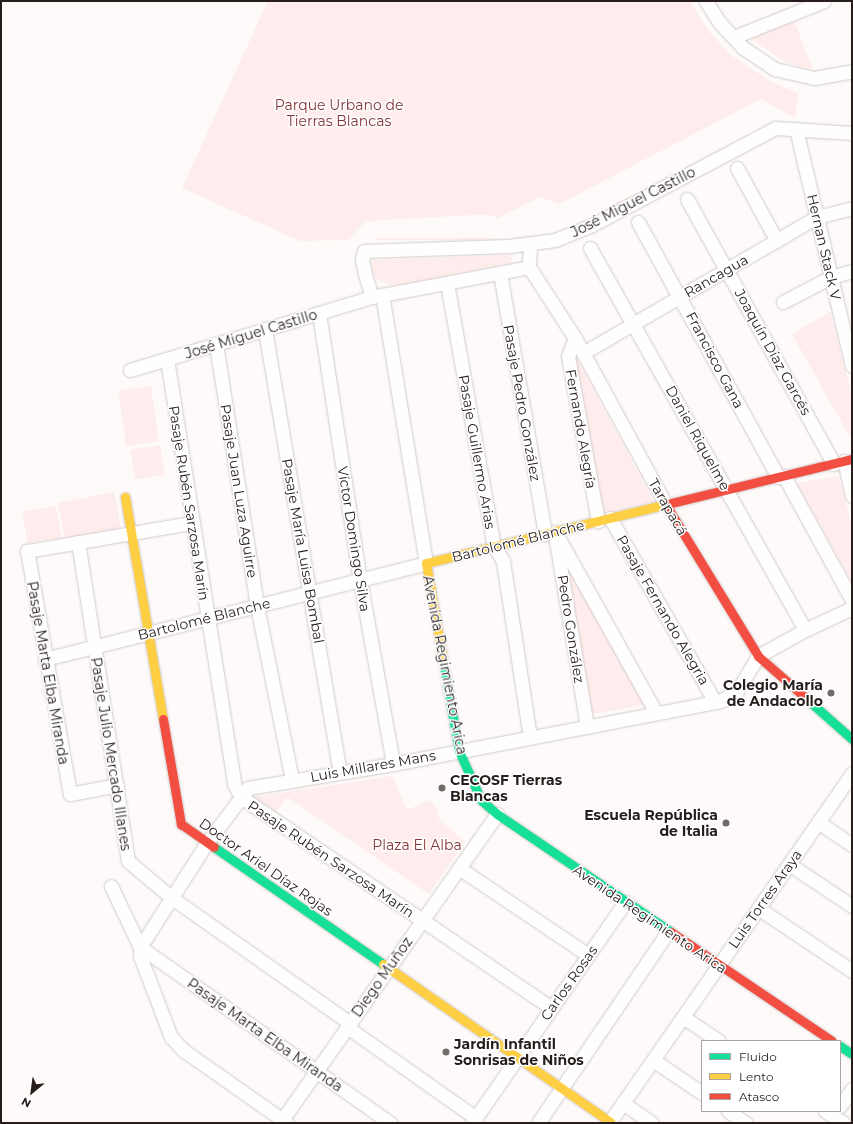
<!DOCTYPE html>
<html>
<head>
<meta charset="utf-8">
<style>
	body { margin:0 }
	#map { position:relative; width:853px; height:1124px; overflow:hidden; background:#fdfaf9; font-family:Montserrat,sans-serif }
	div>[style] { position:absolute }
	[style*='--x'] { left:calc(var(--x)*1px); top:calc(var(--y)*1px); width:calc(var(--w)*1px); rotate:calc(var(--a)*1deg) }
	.green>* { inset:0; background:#feedec; transform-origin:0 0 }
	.roads { filter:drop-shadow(0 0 1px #d2cbcb) drop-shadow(0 0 1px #d2cbcb) }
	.street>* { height:13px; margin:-6.5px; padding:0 6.5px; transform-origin:6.5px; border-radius:6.5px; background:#fffefe }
	.fast>* { height:9px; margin:-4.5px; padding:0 4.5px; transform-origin:4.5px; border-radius:4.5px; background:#16e098 }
	.slow>* { height:9px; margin:-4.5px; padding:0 4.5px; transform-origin:4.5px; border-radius:4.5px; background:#ffcf43 }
	.jam>* { height:9px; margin:-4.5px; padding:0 4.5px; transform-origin:4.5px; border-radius:4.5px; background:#f24e42 }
	.dots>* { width:11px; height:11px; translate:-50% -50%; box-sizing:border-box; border:2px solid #fff; border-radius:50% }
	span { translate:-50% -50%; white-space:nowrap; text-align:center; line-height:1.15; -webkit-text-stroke:3px #fff; paint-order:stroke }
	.park-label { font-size:14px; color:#833433 }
	.street-label { font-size:14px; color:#261d1c }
	.poi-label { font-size:14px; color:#261d1c; font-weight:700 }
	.right { translate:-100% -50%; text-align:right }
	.left { translate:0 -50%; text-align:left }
	.frame { position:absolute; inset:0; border:2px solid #261d1c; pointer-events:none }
	.legend { position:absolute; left:701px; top:1040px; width:140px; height:72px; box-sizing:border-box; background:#fff; border:1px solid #a8a5a4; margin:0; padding:5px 7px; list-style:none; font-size:12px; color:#261d1c }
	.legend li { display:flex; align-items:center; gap:8px; height:20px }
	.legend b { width:20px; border:1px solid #a8a5a4 }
	.north { position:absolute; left:12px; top:1072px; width:40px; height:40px; -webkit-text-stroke:3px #fff; paint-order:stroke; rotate:209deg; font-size:11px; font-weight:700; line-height:16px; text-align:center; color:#261d1c }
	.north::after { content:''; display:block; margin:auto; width:14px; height:18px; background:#261d1c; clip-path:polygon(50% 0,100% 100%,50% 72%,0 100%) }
</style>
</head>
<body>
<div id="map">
	<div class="green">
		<i style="clip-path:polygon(268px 1px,690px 1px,711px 34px,732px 56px,770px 81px,798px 93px,795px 118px,761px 99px,559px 204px,540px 197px,498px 218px,489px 215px,473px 215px,366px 221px,348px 240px,300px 241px,182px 188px)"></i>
		<i style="clip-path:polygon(793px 19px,813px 69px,793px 65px,778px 58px,749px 37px)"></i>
		<i style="clip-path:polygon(761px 128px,612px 208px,611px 207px,611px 206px)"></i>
		<i style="left:492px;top:238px;width:2px;height:116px;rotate:90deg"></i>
		<i style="clip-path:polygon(509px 255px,513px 259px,509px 263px,402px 285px,386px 284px,380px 281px,375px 277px,371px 264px,374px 260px)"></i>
		<i style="clip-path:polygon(830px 312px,852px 396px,852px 441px,792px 334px)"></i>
		<i style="clip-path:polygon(575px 355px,654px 502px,603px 515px,574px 361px)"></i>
		<i style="left:151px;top:386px;width:56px;height:33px;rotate:82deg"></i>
		<i style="left:160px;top:445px;width:30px;height:30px;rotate:81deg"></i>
		<i style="clip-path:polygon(838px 476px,852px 525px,852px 583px,797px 483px)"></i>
		<i style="left:114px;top:492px;width:37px;height:57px;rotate:79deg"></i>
		<i style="left:56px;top:506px;width:32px;height:34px;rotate:81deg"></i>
		<i style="clip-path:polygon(560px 551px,646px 704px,590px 715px)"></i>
		<i style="clip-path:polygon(392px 776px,407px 810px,430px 800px,438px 810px,439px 819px,465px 842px,429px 894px,287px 797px,274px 815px,248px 798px)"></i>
	</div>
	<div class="roads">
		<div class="street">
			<i style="--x:706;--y:1;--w:25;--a:58"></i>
			<i style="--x:719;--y:22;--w:34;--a:47"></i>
			<i style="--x:742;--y:47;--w:40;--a:34"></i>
			<i style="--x:775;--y:69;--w:40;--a:13"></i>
			<i style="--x:814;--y:78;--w:39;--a:-10"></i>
			<i style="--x:734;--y:37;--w:97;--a:-21.8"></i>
			<i style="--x:796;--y:129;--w:243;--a:76.7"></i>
			<i style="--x:737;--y:168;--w:83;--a:61.3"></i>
			<i style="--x:687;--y:199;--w:303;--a:61"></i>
			<i style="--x:638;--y:222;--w:291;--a:61.2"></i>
			<i style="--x:530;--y:245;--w:22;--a:93"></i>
			<i style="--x:529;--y:267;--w:85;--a:57.1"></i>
			<i style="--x:575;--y:338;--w:190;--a:61.4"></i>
			<i style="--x:590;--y:248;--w:438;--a:60.6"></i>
			<i style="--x:500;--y:273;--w:265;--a:80.2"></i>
			<i style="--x:447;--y:283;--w:267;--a:79.9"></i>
			<i style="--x:494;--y:546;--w:17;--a:59"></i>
			<i style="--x:503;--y:561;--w:178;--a:81.3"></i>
			<i style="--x:372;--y:297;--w:24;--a:-107"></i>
			<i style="--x:365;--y:274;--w:14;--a:-102"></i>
			<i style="--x:362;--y:260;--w:9;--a:-77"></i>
			<i style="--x:364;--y:251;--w:145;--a:-2"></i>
			<i style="--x:509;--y:246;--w:46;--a:-7.4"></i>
			<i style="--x:555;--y:240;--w:40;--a:-22"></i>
			<i style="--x:592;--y:225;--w:207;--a:-27.9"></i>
			<i style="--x:775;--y:128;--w:77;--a:3.7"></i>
			<i style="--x:783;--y:302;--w:54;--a:-27.5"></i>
			<i style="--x:831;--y:277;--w:22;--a:-16"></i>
			<i style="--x:319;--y:313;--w:270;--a:81.3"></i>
			<i style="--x:360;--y:580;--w:187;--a:79.8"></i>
			<i style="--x:265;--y:330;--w:448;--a:80.4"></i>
			<i style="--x:575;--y:338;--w:19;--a:111"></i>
			<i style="--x:568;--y:356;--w:168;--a:79.7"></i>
			<i style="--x:216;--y:344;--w:265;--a:81.1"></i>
			<i style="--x:257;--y:606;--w:177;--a:78.6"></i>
			<i style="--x:583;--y:353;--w:271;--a:-30.2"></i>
			<i style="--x:817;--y:217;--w:36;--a:-14"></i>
			<i style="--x:167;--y:359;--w:430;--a:81"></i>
			<i style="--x:234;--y:784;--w:15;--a:62"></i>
			<i style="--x:241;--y:797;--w:376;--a:34.2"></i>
			<i style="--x:130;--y:370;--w:253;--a:-16.8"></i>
			<i style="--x:372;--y:297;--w:160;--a:-10.8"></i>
			<i style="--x:844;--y:461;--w:36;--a:77"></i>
			<i style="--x:784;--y:476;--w:141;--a:61.3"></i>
			<i style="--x:610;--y:518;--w:212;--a:60.3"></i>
			<i style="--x:555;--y:532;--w:207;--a:60.8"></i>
			<i style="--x:556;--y:541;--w:188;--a:80.5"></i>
			<i style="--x:78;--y:542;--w:323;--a:81.1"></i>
			<i style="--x:128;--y:861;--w:57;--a:40.1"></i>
			<i style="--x:172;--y:898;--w:218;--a:35.1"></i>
			<i style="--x:45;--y:659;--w:393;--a:-14.1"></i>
			<i style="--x:426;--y:563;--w:272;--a:-99.3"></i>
			<i style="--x:117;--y:785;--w:48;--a:169.2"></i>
			<i style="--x:70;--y:794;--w:247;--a:-100"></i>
			<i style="--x:27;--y:551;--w:166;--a:-9.7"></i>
			<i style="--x:818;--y:822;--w:41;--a:34.1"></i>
			<i style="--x:789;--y:864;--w:76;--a:33.7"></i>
			<i style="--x:459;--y:868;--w:156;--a:34"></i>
			<i style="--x:111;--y:886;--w:68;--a:64.6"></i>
			<i style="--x:140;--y:947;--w:9;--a:90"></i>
			<i style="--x:140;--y:956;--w:87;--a:69.1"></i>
			<i style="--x:171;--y:1037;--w:18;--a:47"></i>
			<i style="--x:183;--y:1050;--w:127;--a:35.1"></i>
			<i style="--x:758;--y:908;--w:113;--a:33.8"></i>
			<i style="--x:140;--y:947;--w:122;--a:-57.3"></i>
			<i style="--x:206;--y:844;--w:70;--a:-53.1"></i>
			<i style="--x:248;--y:788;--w:147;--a:-9.4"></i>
			<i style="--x:393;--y:764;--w:333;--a:-10.9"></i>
			<i style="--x:720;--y:701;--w:20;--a:-30"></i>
			<i style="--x:737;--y:691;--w:41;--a:-59"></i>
			<i style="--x:758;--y:656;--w:54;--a:-29"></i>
			<i style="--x:805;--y:630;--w:52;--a:-25.1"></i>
			<i style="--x:140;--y:947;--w:306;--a:35.1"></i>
			<i style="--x:683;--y:1017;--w:43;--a:33.7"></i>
			<i style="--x:347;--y:1027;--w:158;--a:35.2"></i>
			<i style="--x:653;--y:1060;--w:59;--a:34"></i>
			<i style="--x:623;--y:1103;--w:35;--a:35"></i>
			<i style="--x:840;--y:1106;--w:21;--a:-55"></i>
			<i style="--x:728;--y:1111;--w:22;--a:34"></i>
			<i style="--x:825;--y:1111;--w:22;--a:32"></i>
			<i style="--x:282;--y:1120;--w:374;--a:-54.9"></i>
			<i style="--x:472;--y:1123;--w:269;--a:-55.3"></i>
			<i style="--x:538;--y:1123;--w:231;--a:-55.8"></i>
			<i style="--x:609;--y:1123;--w:426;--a:-55.2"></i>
		</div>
		<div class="fast">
			<i style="--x:443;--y:661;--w:91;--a:79.9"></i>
			<i style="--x:459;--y:751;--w:54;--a:65.8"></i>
			<i style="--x:481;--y:800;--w:21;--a:41"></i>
			<i style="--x:497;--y:814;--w:210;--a:34.1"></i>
			<i style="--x:808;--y:700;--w:59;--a:41.6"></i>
			<i style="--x:214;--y:847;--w:206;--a:34.7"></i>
			<i style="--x:840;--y:1046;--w:14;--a:34"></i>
		</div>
		<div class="slow">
			<i style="--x:125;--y:497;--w:225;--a:80.3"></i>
			<i style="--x:443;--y:661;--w:99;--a:-99.8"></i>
			<i style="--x:426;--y:563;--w:248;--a:-13.8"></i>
			<i style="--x:383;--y:964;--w:277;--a:34.8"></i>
		</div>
		<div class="jam">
			<i style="--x:667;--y:504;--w:190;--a:-13.7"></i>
			<i style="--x:666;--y:505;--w:177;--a:58.6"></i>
			<i style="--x:758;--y:656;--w:67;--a:41.3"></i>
			<i style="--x:163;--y:719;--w:107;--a:80.3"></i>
			<i style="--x:181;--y:824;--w:40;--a:34.9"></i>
			<i style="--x:671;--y:932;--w:194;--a:34.1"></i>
		</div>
	</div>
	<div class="dots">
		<i style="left:831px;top:693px;background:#716a69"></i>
		<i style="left:442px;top:788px;background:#716a69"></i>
		<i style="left:726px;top:823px;background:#716a69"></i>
		<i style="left:446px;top:1052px;background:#716a69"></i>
	</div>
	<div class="park-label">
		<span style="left:339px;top:113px">Parque Urbano de<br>Tierras Blancas</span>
		<span style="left:417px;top:845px">Plaza El Alba</span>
	</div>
	<div class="street-label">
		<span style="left:633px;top:202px;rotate:-27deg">José Miguel Castillo</span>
		<span style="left:824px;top:247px;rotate:77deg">Hernan Stack V</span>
		<span style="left:716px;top:276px;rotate:-30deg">Rancagua</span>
		<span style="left:251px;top:334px;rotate:-17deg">José Miguel Castillo</span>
		<span style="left:773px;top:352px;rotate:61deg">Joaquín Díaz Garcés</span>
		<span style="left:715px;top:360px;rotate:62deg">Francisco Gana</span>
		<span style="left:522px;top:403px;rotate:80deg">Pasaje Pedro González</span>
		<span style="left:581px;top:429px;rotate:80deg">Fernando Alegría</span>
		<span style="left:698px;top:438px;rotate:61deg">Daniel Riquelme</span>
		<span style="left:477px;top:452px;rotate:80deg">Pasaje Guillermo Arias</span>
		<span style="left:239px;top:491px;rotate:81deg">Pasaje Juan Luza Aguirre</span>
		<span style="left:189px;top:503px;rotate:81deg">Pasaje Rubén Sarzosa Marín</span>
		<span style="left:668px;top:507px;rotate:60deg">Tarapacá</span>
		<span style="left:354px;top:539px;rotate:81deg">Víctor Domingo Silva</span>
		<span style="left:518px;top:541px;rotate:-14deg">Bartolomé Blanche</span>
		<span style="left:303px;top:551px;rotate:80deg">Pasaje María Luisa Bombal</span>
		<span style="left:663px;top:610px;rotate:60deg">Pasaje Fernando Alegria</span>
		<span style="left:204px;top:619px;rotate:-14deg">Bartolomé Blanche</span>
		<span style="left:571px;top:629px;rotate:81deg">Pedro González</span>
		<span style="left:445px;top:665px;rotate:79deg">Avenida Regimiento Arica</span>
		<span style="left:48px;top:673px;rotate:80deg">Pasaje Marta Elba Miranda</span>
		<span style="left:111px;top:754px;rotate:81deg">Pasaje Julio Mercado Illanes</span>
		<span style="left:373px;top:766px;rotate:-10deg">Luis Millares Mans</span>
		<span style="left:331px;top:859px;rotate:34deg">Pasaje Rubén Sarzosa Marín</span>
		<span style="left:266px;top:867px;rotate:35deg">Doctor Ariel Díaz Rojas</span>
		<span style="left:765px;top:899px;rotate:-55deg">Luis Torres Araya</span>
		<span style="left:650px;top:919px;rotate:34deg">Avenida Regimiento Arica</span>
		<span style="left:382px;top:977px;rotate:-55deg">Diego Muñoz</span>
		<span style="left:569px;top:983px;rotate:-55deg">Carlos Rosas</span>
		<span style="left:265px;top:1035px;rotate:35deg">Pasaje Marta Elba Miranda</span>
	</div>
	<div class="poi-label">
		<span class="right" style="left:823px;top:693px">Colegio María<br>de Andacollo</span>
		<span class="left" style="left:450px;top:788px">CECOSF Tierras<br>Blancas</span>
		<span class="right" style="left:718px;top:823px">Escuela República<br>de Italia</span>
		<span class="left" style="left:454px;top:1052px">Jardín Infantil<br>Sonrisas de Niños</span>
	</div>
	<div class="frame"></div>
	<ul class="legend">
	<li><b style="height:5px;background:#16e098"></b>Fluido</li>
	<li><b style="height:5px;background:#ffcf43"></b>Lento</li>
	<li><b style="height:5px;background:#f24e42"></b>Atasco</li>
	</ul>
	<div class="north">N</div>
</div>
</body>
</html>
